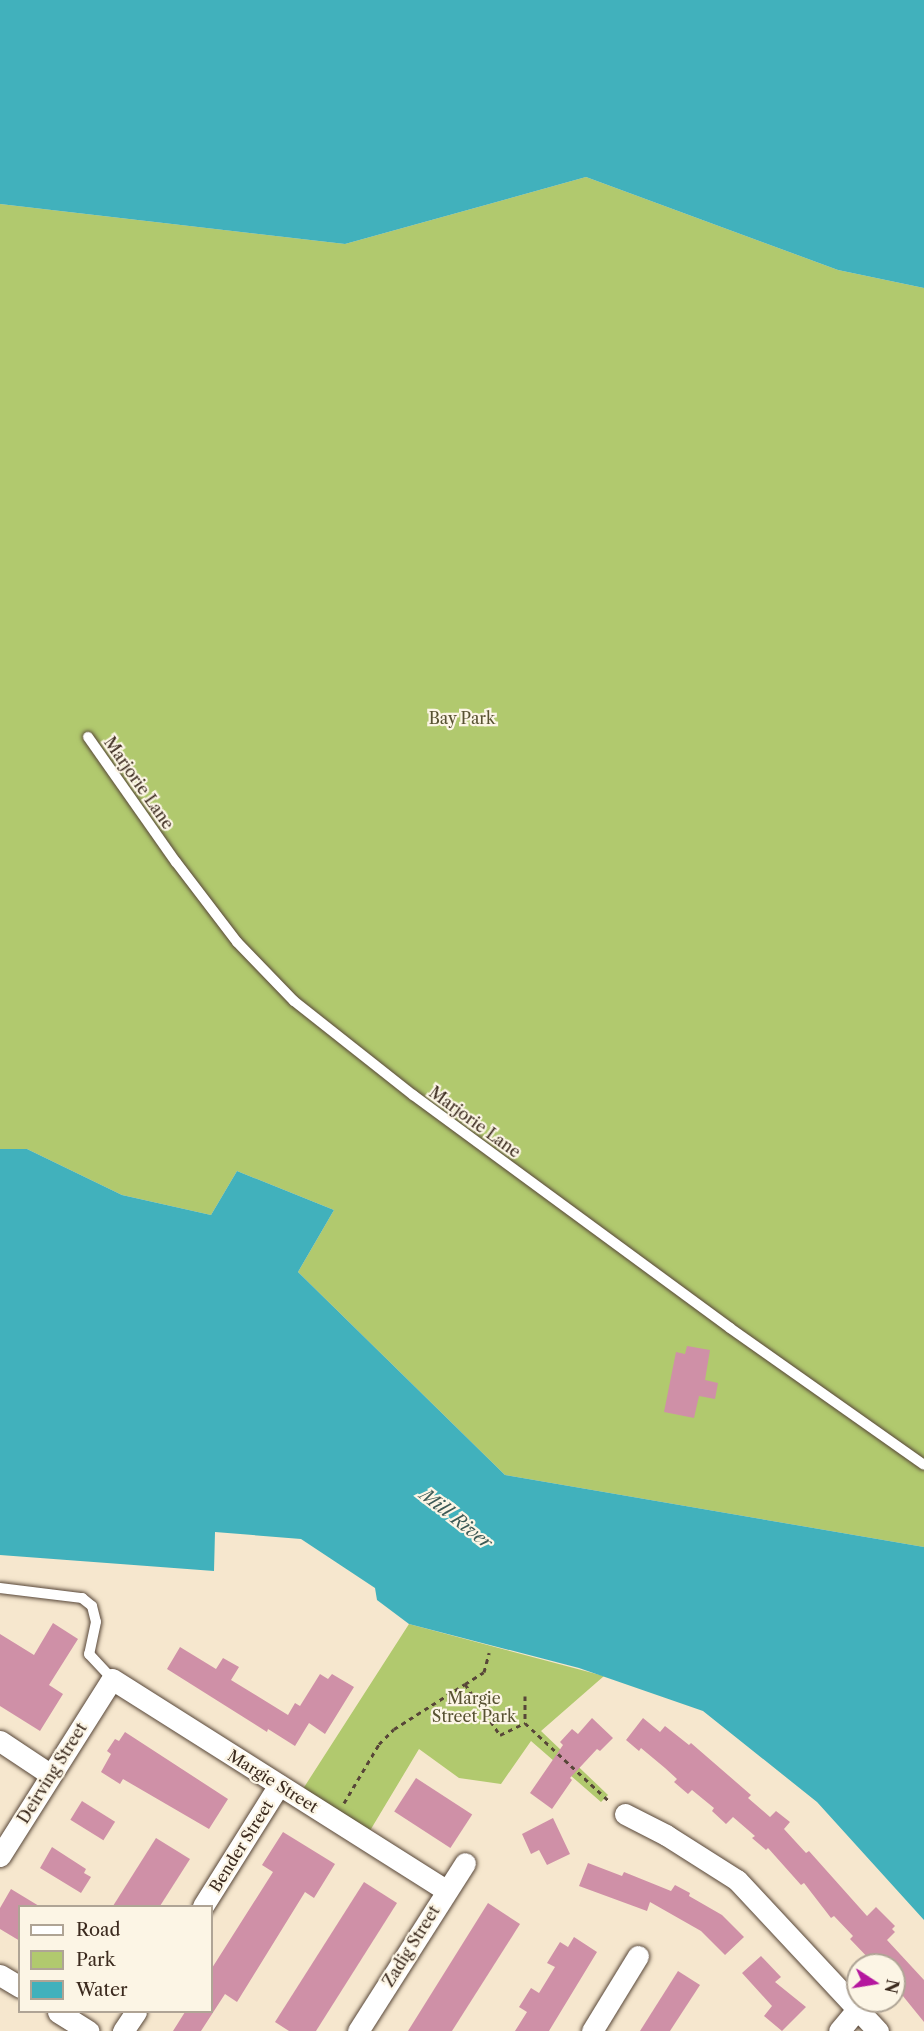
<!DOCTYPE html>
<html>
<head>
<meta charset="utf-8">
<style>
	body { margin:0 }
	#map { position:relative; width:924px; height:2031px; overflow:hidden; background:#f6e7ce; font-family:"Libre Caslon Text",serif }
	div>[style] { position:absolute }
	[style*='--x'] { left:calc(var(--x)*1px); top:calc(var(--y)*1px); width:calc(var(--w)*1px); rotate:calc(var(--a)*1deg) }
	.green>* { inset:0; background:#b1c96e }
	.water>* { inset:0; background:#41b1bc }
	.building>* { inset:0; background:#cf90a7; transform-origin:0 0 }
	.path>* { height:3px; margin-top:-1.5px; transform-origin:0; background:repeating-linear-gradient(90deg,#574638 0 4.5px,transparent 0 9px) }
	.roads { filter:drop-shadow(0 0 2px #574638) drop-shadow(0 0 2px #574638) }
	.lane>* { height:10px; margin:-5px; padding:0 5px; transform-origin:5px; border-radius:5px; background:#fff }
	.street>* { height:21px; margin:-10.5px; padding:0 10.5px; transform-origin:10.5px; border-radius:10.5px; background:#fff }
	span { translate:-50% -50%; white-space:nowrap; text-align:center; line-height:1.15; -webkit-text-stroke:4.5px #fcf5e5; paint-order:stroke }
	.park-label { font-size:16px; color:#585232 }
	.street-label { font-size:16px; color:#3b2a1e }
	.water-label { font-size:18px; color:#3d5955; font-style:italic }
	.legend { position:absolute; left:18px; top:1905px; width:195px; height:108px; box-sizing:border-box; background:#fcf5e5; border:2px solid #afa495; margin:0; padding:8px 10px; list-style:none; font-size:18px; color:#3b2a1e }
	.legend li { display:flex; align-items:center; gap:12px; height:30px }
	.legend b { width:30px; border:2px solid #afa495 }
	.north { position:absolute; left:846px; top:1953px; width:60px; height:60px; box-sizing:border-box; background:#fcf5e5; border:2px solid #afa495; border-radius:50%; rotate:102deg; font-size:16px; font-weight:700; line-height:24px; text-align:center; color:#3b2a1e }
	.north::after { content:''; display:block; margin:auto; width:21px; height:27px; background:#b5179e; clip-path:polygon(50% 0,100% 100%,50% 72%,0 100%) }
</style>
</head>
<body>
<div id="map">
	<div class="green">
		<i style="clip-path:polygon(586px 177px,838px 270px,924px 288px,924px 1547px,505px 1475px,298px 1272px,334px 1210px,237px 1171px,211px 1215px,122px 1195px,27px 1149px,0 1149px,0 204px,345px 244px)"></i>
		<i style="clip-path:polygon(409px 1624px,604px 1676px,541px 1731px,608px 1795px,601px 1802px,531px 1741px,501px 1784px,459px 1778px,419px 1749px,368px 1834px,301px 1792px)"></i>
	</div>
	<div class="water">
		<i style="clip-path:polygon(0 0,924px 0,924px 288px,838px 270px,586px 177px,345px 244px,0 204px)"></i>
		<i style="clip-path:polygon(0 1149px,27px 1149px,122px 1195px,211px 1215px,237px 1171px,334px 1210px,298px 1272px,505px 1475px,924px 1547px,924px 1920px,817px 1802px,703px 1711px,579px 1668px,409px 1624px,377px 1600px,375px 1588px,301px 1539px,215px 1532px,214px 1571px,0 1555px)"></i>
	</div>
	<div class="building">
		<i style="clip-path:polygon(687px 1346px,710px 1350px,705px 1380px,718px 1383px,715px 1399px,699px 1396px,694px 1418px,664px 1412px,676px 1352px,685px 1354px)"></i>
		<i style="clip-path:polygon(53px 1623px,78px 1639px,49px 1685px,63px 1694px,40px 1731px,0 1706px,0 1634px,34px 1655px)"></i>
		<i style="clip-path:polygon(180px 1647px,216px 1669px,223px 1658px,239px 1667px,231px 1680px,288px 1715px,295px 1703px,300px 1706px,320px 1674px,328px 1679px,332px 1674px,354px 1687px,325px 1734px,309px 1723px,295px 1746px,268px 1729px,267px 1732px,167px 1669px)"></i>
		<i style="clip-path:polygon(592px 1718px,613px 1738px,600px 1751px,597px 1749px,570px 1778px,572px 1780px,552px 1809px,530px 1793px,563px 1745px,560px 1742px,572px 1729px,578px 1734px)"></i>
		<i style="clip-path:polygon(643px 1718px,660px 1732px,665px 1726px,689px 1745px,691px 1743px,751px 1795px,748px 1798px,770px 1817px,776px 1811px,790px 1822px,784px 1829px,806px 1853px,809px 1851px,867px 1916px,876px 1907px,895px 1926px,892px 1929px,895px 1932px,887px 1940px,924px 1980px,924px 2022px,894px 1985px,894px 1965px,875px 1965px,850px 1939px,853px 1936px,834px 1916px,831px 1918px,804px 1883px,801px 1885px,768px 1848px,766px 1850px,752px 1838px,755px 1836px,733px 1817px,726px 1824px,712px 1811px,714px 1808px,692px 1790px,688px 1794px,674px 1782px,677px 1779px,665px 1768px,641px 1748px,639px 1751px,626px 1740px)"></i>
		<i style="clip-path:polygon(125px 1732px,228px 1799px,209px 1829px,123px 1779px,120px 1784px,101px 1772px,111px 1754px,107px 1751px,115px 1739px,119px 1741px)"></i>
		<i style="left:416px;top:1778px;width:67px;height:40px;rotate:33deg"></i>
		<i style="left:82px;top:1801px;width:39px;height:22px;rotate:32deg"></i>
		<i style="clip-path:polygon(553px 1818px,570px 1854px,547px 1865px,539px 1850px,531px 1854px,522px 1834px)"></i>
		<i style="clip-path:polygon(283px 1832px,335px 1864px,314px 1898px,305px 1892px,237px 2002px,225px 1994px,201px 2031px,173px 2031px,185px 2012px,212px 2012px,212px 1968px,273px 1872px,262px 1865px)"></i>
		<i style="clip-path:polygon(156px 1838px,190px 1859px,160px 1906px,113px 1906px)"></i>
		<i style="clip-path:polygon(52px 1847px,86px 1869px,84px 1873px,91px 1877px,81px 1893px,40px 1868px)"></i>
		<i style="clip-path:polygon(588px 1863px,622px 1876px,624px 1872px,671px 1891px,675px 1885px,690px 1893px,689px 1896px,722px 1915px,744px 1937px,725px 1955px,701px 1931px,650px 1902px,647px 1911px,579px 1886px)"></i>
		<i style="clip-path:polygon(364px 1882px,397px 1903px,316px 2031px,289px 2031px,275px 2022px)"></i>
		<i style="clip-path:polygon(11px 1889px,39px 1906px,20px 1906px,20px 1941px,0 1929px,0 1908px)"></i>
		<i style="clip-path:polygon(488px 1903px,520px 1924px,452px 2031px,408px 2031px)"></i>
		<i style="clip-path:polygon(574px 1937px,597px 1952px,549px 2031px,515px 2031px,527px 2012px,519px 2007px,531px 1988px,539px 1993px,555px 1967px,547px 1963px,560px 1942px,568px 1947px)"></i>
		<i style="clip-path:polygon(761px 1956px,781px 1977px,775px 1982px,806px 2007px,782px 2031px,764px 2016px,772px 2006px,742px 1973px)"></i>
		<i style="clip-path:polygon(678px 1971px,700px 1985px,670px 2031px,640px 2031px)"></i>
	</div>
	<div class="path">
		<i style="--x:465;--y:1684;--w:22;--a:-32"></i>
		<i style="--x:484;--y:1672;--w:20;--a:-75"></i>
		<i style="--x:525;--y:1696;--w:27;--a:90"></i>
		<i style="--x:344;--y:1803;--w:69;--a:-59.3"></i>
		<i style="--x:379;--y:1744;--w:21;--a:-45"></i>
		<i style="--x:394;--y:1729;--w:84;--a:-32.4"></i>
		<i style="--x:465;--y:1684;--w:62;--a:55.5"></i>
		<i style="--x:500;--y:1735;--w:28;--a:-26"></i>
		<i style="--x:525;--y:1723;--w:116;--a:42.9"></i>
	</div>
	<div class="roads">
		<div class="lane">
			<i style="--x:88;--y:737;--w:153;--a:54.9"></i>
			<i style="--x:176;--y:862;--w:101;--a:52.7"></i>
			<i style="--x:237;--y:942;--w:82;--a:46"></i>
			<i style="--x:294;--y:1001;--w:152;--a:38.3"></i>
			<i style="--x:413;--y:1095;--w:393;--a:36.3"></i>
			<i style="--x:730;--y:1328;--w:237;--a:35.2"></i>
			<i style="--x:0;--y:1588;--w:83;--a:7"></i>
			<i style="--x:82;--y:1598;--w:13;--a:39"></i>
			<i style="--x:92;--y:1606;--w:16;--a:76"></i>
			<i style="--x:96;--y:1622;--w:33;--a:102"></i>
			<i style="--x:89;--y:1654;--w:34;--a:47"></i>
		</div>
		<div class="street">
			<i style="--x:0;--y:1741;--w:61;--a:33.7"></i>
			<i style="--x:625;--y:1814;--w:46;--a:27.1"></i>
			<i style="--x:666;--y:1835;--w:84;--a:32.4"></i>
			<i style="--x:737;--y:1880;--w:207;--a:47"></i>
			<i style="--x:0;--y:1856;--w:209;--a:-57.7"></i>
			<i style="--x:112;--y:1679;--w:395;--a:32.3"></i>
			<i style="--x:203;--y:1906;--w:143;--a:-57.9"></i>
			<i style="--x:0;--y:1975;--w:23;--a:31"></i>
			<i style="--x:58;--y:2012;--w:36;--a:32"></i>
			<i style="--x:123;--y:2031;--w:23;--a:-56"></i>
			<i style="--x:358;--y:2031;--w:199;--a:-57.5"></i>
			<i style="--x:592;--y:2031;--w:88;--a:-58.5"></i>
			<i style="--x:839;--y:2031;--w:30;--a:-50"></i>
		</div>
	</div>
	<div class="park-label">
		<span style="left:462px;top:718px">Bay Park</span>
		<span style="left:474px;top:1707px">Margie<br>Street Park</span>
	</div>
	<div class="street-label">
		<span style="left:139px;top:783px;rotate:55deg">Marjorie Lane</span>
		<span style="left:475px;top:1122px;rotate:36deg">Marjorie Lane</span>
		<span style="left:52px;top:1773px;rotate:-58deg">Deirving Street</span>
		<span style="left:273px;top:1781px;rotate:32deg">Margie Street</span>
		<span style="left:241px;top:1846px;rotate:-58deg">Bender Street</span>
		<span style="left:411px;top:1946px;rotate:-58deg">Zadig Street</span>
	</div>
	<div class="water-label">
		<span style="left:456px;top:1519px;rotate:38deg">Mill River</span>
	</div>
	<ul class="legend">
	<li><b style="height:8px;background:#fff"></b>Road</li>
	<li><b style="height:16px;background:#b1c96e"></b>Park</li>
	<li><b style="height:16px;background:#41b1bc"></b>Water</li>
	</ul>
	<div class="north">N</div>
</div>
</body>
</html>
